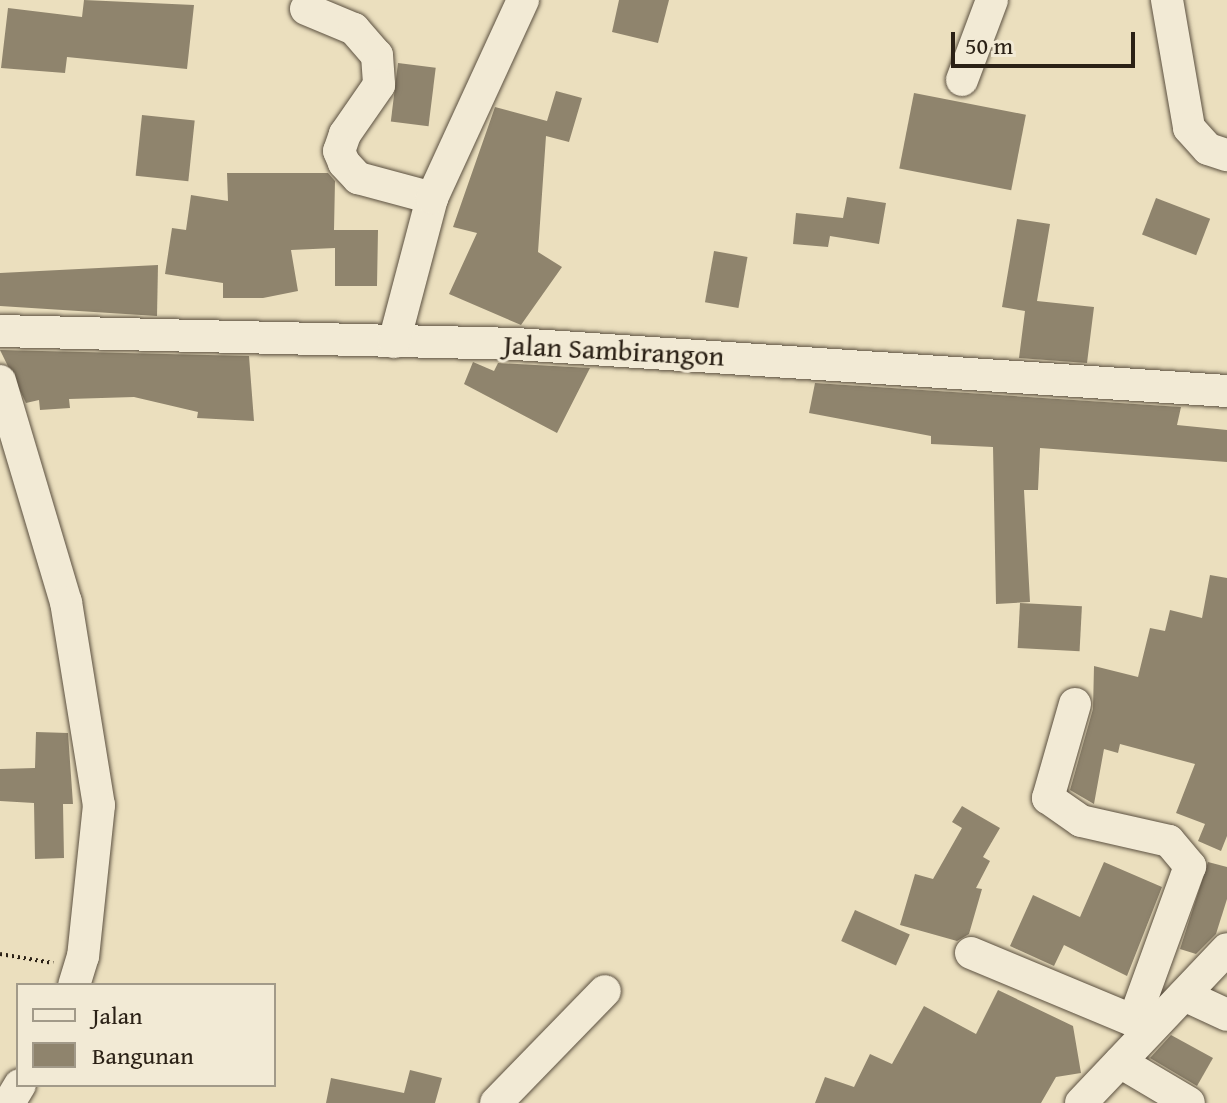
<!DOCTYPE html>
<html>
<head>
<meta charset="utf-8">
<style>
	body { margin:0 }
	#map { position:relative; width:1227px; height:1103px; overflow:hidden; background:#ebdfbe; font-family:"Gentium Book Plus",serif }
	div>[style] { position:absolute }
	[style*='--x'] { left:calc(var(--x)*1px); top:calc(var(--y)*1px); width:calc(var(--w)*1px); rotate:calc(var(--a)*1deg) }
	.building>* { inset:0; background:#8f846d; transform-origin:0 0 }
	.path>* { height:4px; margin-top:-2px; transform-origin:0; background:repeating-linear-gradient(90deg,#2b2116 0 2px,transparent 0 6px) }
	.roads { filter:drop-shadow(0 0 2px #5b5040) drop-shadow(0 0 2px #5b5040) }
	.minor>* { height:32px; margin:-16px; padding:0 16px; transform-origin:16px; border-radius:16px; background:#f2ead5 }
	span { translate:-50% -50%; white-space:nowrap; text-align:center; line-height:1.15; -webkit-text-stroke:6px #f2ead5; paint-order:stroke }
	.street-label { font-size:28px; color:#2b2116 }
	.legend { position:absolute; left:16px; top:983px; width:260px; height:104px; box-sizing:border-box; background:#f2ead5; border:2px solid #a29a89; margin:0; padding:10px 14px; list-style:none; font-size:24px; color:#2b2116 }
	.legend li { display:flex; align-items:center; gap:16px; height:40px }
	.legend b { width:40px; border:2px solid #a29a89 }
	.scale { position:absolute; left:951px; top:32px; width:184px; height:36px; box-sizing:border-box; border:4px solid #2b2116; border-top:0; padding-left:10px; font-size:24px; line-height:28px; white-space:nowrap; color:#2b2116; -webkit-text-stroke:6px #f2ead5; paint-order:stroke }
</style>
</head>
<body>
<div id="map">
	<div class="building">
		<i style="clip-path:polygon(84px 0,194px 5px,187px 69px,67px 57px,65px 73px,1px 68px,8px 8px,82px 17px)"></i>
		<i style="clip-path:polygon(619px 0,669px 0,658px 43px,612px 32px)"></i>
		<i style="left:398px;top:63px;width:38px;height:59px;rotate:7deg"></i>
		<i style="clip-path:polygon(556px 91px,582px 98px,569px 142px,546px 136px,538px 252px,562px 267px,521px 325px,449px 294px,477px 233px,453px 227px,495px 107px,547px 121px)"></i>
		<i style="left:914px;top:93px;width:114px;height:77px;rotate:11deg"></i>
		<i style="left:142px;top:115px;width:53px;height:61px;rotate:6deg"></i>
		<i style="clip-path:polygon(227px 173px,328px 173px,335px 181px,334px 230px,378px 230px,377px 286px,335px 286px,335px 248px,291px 250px,298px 291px,263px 298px,223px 298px,223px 283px,165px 274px,172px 228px,186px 230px,191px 195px,228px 201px)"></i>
		<i style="clip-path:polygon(847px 197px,886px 203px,879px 244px,830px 236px,828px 247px,793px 244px,796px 213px,843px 218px)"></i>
		<i style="left:1156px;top:198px;width:58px;height:39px;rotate:21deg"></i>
		<i style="clip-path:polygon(1017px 219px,1050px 224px,1037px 301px,1094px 307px,1087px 363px,1019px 358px,1025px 311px,1002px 307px)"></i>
		<i style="left:714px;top:251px;width:34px;height:52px;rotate:10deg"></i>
		<i style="clip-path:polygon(158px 265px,157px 316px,0 306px,0 273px)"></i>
		<i style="clip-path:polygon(0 350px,249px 356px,254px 421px,197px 418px,198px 412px,134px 397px,69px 399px,70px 408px,40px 410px,39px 400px,26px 403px)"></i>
		<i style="clip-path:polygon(473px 362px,494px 371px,498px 363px,590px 368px,557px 433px,464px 384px)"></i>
		<i style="clip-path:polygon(815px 383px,1181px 407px,1177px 425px,1227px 430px,1227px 462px,1040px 448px,1038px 490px,1024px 490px,1030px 602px,996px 604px,993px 447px,931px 444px,931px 436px,809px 413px)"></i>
		<i style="clip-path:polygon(1210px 575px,1227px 578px,1227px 836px,1221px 851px,1198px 841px,1205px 824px,1176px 813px,1195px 764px,1120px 744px,1118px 753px,1104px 749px,1094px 804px,1070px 790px,1093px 709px,1094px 666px,1138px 677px,1150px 628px,1165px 631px,1170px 610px,1202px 618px)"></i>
		<i style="left:1020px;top:603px;width:62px;height:45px;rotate:3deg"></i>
		<i style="clip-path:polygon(36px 732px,68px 733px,73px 804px,63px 804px,64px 858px,35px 859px,34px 803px,0 801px,0 769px,35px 768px)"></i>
		<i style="clip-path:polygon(962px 806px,1000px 828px,983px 857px,990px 861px,976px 888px,982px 889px,969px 934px,957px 941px,900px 925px,915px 874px,933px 879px,962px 828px,952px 822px)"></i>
		<i style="clip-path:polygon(1104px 862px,1162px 887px,1127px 976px,1064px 945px,1054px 966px,1010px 946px,1033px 895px,1080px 917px)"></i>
		<i style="clip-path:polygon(1208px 862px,1227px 867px,1227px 899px,1216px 934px,1196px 954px,1180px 949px)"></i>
		<i style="left:855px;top:910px;width:60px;height:34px;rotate:24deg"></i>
		<i style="clip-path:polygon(998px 990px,1073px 1026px,1081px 1073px,1056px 1077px,1041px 1103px,815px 1103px,825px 1077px,854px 1087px,870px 1054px,892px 1064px,924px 1006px,976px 1034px)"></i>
		<i style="clip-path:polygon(1171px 1035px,1213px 1058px,1197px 1086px,1150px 1058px)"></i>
		<i style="clip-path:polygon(410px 1070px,442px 1078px,435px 1103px,326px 1103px,331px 1078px,404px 1093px)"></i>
	</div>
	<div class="path">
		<i style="--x:0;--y:954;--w:54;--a:9.6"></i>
	</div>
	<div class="roads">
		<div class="minor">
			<i style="--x:1167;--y:0;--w:130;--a:80.2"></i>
			<i style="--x:1189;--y:128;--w:28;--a:48"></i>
			<i style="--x:1208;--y:149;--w:20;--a:18"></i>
			<i style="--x:306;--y:9;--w:52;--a:22.6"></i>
			<i style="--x:354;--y:29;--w:35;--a:49"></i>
			<i style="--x:377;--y:55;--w:30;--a:86"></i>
			<i style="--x:379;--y:85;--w:60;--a:124.8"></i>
			<i style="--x:345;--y:134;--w:18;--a:109"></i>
			<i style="--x:339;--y:151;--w:13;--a:67"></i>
			<i style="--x:344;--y:163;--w:21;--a:47"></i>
			<i style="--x:358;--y:178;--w:77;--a:15.1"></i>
			<i style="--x:962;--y:80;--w:85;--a:-69.4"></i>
			<i style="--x:0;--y:331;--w:516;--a:1.44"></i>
			<i style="--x:516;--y:344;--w:713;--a:3.78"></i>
			<i style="--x:394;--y:342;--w:149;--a:-75.2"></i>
			<i style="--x:432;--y:198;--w:218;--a:-65.3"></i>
			<i style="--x:0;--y:381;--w:231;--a:73.4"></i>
			<i style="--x:66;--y:602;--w:206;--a:80.8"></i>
			<i style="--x:99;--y:805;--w:152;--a:96"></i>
			<i style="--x:83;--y:956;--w:30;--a:107"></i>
			<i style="--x:1075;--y:704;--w:98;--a:106"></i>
			<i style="--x:1048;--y:798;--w:40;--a:34.9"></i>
			<i style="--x:1081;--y:821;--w:90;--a:12.8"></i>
			<i style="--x:1169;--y:841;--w:33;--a:50"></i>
			<i style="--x:1190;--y:866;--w:164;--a:110"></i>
			<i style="--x:971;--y:953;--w:193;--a:22.6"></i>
			<i style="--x:1184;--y:995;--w:47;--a:24.9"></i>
			<i style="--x:1120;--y:1062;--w:80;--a:30.7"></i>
			<i style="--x:9;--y:1103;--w:21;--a:-59"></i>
			<i style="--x:496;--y:1103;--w:156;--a:-45.8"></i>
			<i style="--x:1081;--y:1103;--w:212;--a:-46.5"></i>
		</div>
	</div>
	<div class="street-label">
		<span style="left:614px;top:350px;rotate:3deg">Jalan Sambirangon</span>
	</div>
	<ul class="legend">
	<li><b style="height:10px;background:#f2ead5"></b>Jalan</li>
	<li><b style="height:22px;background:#8f846d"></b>Bangunan</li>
	</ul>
	<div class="scale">50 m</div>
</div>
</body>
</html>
